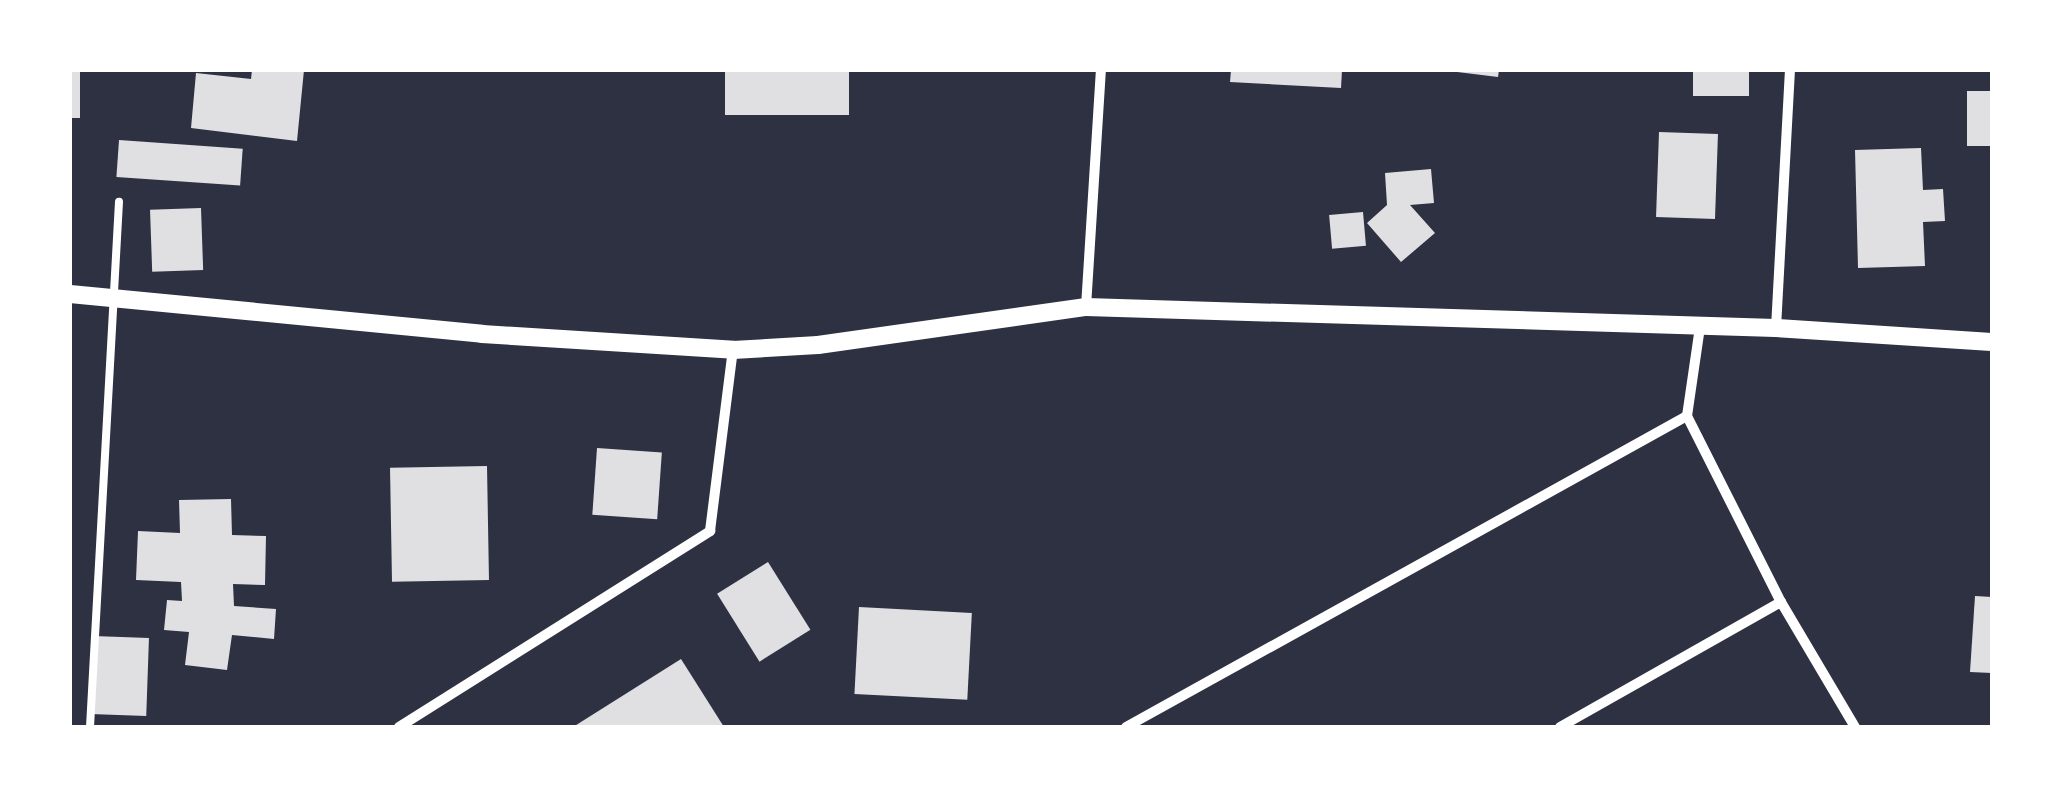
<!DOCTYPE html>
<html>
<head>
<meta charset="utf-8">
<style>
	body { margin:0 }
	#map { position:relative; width:2062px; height:797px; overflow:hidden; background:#2d3142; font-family:"PT Sans",sans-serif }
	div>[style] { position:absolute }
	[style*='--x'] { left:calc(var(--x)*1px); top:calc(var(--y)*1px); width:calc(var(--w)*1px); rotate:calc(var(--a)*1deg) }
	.building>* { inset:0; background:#e0e0e3; transform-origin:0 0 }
	.service>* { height:8px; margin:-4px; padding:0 4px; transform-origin:4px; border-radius:4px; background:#fff }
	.minor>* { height:10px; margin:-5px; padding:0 5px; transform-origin:5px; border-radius:5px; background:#fff }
	.tertiary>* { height:18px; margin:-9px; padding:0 9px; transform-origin:9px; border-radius:9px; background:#fff }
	span { translate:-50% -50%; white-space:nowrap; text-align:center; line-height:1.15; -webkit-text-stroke:8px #fff; paint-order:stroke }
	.frame { position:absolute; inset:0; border:72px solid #fff; pointer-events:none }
</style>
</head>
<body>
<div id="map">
	<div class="building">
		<i style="left:70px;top:70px;width:10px;height:48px"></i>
		<i style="clip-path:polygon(252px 70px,304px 70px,297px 141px,191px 128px,196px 73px,251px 79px)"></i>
		<i style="left:725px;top:70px;width:124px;height:45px"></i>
		<i style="clip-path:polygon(1231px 70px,1342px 70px,1341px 88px,1230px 82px)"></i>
		<i style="clip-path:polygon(1441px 70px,1499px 70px,1498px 77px)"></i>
		<i style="left:1693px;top:70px;width:56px;height:26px"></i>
		<i style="left:1992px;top:91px;width:55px;height:25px;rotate:90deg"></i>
		<i style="left:1659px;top:132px;width:59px;height:85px;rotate:2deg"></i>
		<i style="left:119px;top:140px;width:124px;height:37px;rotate:4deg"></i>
		<i style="clip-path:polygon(1921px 148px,1923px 190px,1943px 189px,1945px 221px,1923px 222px,1925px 266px,1858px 268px,1855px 150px)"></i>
		<i style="clip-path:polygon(1431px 169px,1434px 203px,1410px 205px,1435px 233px,1401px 262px,1367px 223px,1387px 205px,1385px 173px)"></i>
		<i style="left:201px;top:208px;width:62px;height:51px;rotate:88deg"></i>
		<i style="left:1363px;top:212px;width:34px;height:34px;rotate:85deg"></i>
		<i style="left:597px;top:448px;width:65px;height:67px;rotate:4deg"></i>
		<i style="left:487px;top:466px;width:114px;height:97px;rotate:89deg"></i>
		<i style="clip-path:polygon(231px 499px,232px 535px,266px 536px,265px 585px,233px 584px,234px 606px,276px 609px,274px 639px,232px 635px,227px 670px,185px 665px,189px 632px,164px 630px,167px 600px,182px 601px,181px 582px,136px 580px,138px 531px,180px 533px,179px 500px)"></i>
		<i style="left:768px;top:562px;width:80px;height:60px;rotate:58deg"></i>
		<i style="clip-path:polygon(1975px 596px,1992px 597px,1992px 673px,1970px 672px)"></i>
		<i style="left:859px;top:607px;width:113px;height:87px;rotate:3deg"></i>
		<i style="left:93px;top:636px;width:56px;height:78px;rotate:2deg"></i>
		<i style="clip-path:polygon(681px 659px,724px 727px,573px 727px)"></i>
	</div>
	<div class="service">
		<i style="--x:90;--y:727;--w:526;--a:-86.84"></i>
	</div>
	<div class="minor">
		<i style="--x:1086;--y:307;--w:237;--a:-86.4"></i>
		<i style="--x:1700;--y:327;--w:90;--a:98.3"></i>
		<i style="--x:1687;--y:416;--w:208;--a:63.2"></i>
		<i style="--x:1781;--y:602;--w:145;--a:59.4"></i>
		<i style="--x:1776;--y:328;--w:258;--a:-86.9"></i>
		<i style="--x:399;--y:727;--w:368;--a:-32.2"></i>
		<i style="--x:710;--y:531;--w:182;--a:-82.8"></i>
		<i style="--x:1126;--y:727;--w:641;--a:-29"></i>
		<i style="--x:1560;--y:727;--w:254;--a:-29.5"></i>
	</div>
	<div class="tertiary">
		<i style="--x:70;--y:294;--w:414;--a:5.5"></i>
		<i style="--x:482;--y:334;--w:252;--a:3.6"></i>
		<i style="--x:733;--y:350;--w:85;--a:-3.4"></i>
		<i style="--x:818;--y:345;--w:271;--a:-8.1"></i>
		<i style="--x:1086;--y:307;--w:690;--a:1.74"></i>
		<i style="--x:1776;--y:328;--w:216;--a:3.7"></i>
	</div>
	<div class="frame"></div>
</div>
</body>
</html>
